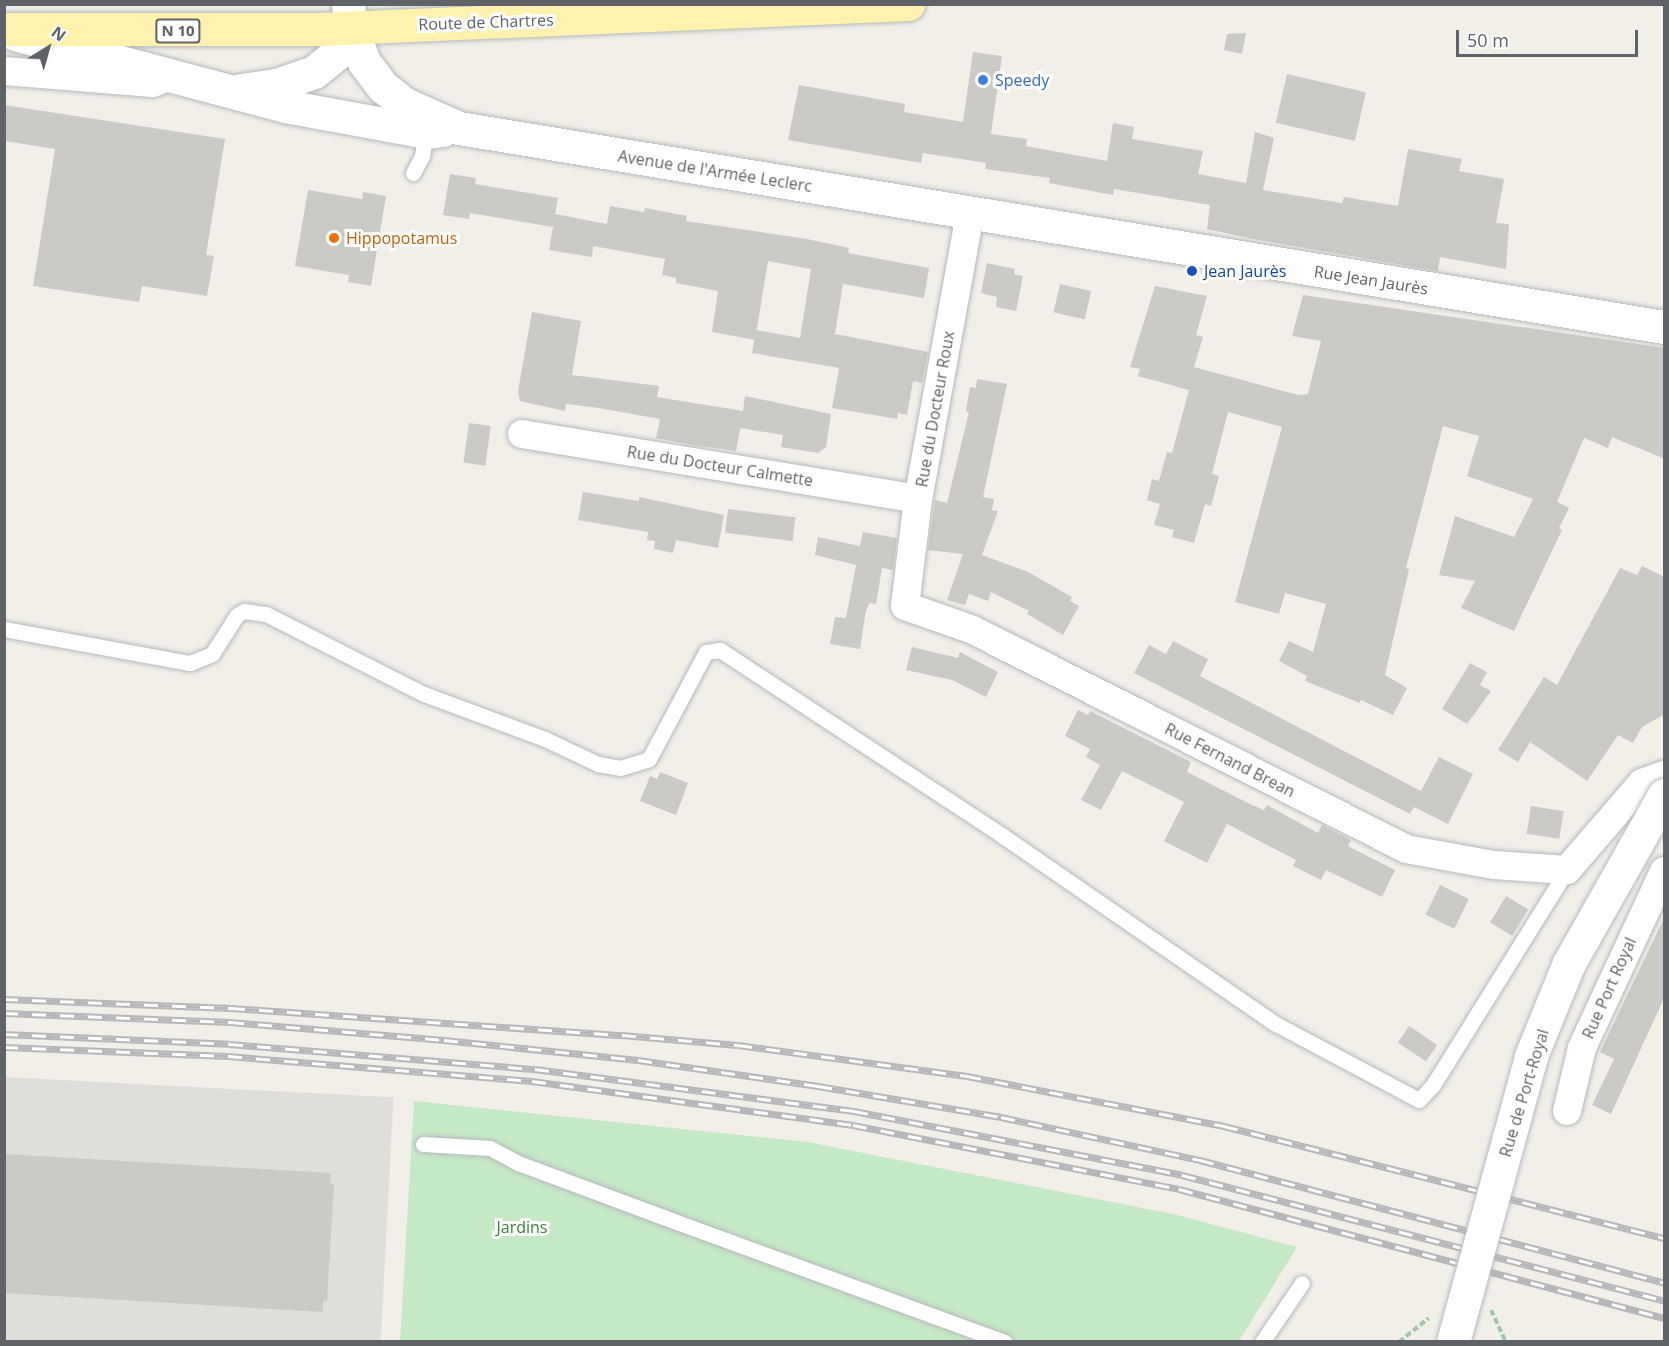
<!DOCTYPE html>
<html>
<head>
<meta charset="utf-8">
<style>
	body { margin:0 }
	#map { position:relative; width:1669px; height:1346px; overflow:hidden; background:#f1efe8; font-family:"Open Sans",sans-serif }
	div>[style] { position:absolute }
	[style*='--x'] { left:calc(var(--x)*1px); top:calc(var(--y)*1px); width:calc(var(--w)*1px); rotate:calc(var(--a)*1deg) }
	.industrial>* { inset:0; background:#e0deda; transform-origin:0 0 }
	.green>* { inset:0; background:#c5e8c5 }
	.building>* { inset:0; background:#cccac5; transform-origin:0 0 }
	.path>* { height:4px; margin-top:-2px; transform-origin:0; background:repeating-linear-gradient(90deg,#9cc7a9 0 6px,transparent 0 9px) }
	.roads { filter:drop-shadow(0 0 2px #b5b8bc) drop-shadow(0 0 2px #b5b8bc) }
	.lane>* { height:15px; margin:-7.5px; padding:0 7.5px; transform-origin:7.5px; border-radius:7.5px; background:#fff }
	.street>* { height:28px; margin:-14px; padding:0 14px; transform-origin:14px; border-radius:14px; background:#fff }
	.secondary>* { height:33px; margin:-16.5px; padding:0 16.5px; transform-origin:16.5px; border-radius:16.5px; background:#fff }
	.primary>* { height:33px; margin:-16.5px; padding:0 16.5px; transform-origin:16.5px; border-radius:16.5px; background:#fff2af }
	.rail>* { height:7px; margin-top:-3.5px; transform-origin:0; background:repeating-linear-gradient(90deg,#fff 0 14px,#b6b7b8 0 28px); box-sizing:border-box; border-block:2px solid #b6b7b8 }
	.bridges { filter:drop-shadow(0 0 2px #b6babf) drop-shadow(0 0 2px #b6babf) }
	.secondary-bridge>* { height:33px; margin:-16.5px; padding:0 16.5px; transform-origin:16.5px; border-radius:16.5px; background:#fff }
	.dots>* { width:16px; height:16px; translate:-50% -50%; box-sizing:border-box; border:3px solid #fff; border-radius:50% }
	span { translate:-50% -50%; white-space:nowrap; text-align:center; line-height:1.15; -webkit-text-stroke:6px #fff; paint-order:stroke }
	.shield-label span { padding:2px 4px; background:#fff; border:2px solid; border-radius:4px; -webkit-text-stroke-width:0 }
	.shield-label { font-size:15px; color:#5f6368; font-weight:700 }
	.street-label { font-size:16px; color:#5f6368 }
	.shop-label { font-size:16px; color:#366cbe }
	.left { translate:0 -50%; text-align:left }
	.food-label { font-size:16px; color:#c56008 }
	.transit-label { font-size:16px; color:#164399 }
	.park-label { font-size:16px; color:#348238 }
	.frame { position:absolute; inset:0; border:6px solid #5f6368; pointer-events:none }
	.north { position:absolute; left:18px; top:18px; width:60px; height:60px; -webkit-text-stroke:4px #fff; paint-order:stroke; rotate:37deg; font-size:16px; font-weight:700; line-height:24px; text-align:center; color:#5f6368 }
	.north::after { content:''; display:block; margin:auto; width:21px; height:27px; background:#5f6368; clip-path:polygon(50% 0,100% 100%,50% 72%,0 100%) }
	.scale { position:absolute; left:1456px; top:30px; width:182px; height:27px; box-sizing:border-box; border:3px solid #5f6368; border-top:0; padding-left:8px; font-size:18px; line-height:21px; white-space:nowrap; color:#5f6368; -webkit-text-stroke:4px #fff; paint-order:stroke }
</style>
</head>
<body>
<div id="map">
	<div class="industrial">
		<i style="left:5px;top:1077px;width:389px;height:265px;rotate:3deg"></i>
	</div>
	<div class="green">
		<i style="clip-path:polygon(414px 1101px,808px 1142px,1173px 1214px,1297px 1247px,1239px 1341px,400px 1342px)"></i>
	</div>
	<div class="building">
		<i style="clip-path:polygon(1246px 33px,1242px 54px,1224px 50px,1227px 34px)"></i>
		<i style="clip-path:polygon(973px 52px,1002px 56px,991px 134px,1027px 139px,1026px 146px,1107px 161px,1113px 123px,1134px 127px,1132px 139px,1203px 151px,1198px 174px,1246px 183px,1255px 132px,1274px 138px,1263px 190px,1342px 203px,1344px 197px,1398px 206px,1408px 149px,1462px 159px,1459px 171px,1504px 179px,1496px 223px,1509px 224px,1506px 269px,1440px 257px,1438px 271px,1253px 239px,1207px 229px,1210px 205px,1114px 189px,1113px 195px,1049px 183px,1050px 178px,985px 169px,986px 163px,923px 153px,921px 163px,788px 140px,799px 85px,905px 104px,904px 112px,963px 122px)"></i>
		<i style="left:1287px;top:74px;width:81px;height:50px;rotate:13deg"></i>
		<i style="clip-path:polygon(4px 105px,225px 139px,206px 255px,214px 256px,207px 296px,142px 286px,139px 302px,33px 286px,55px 149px,4px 141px)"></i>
		<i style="clip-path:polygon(450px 174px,476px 178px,475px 184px,558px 198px,553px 226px,555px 214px,607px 224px,610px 206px,644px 212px,645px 208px,687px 216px,686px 221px,807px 239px,849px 248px,848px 253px,929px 268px,924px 298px,843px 284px,835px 334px,928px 352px,922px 383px,913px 381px,907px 415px,898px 413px,897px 419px,832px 408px,839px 368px,752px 353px,756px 330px,800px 338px,811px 269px,768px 261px,755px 340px,712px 332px,718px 291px,676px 283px,676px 278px,662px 275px,665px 259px,593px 246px,592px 257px,549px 250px,553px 227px,470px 213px,469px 219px,443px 215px)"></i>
		<i style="clip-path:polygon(308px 190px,362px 199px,363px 192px,386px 196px,371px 286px,348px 282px,349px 275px,295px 266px)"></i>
		<i style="clip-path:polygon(987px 263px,1015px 269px,1014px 274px,1023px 276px,1016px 311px,996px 307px,997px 297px,981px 293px)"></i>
		<i style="left:1060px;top:284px;width:32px;height:29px;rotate:13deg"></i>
		<i style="clip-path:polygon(1155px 286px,1207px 296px,1196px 335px,1203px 337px,1194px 367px,1298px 395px,1308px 394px,1321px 341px,1292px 336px,1303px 295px,1665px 348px,1665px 459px,1612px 437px,1608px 448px,1584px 438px,1557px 502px,1569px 508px,1559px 528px,1562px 530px,1514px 631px,1461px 608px,1475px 581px,1439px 575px,1455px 516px,1514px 537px,1533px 499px,1467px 476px,1479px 436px,1443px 426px,1406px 568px,1409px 569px,1385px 675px,1407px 688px,1393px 715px,1361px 700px,1360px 703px,1305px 681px,1307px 676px,1279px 661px,1289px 641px,1313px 652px,1326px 604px,1285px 593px,1279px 614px,1235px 602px,1282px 427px,1228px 412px,1212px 474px,1219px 476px,1211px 506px,1205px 504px,1194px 543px,1172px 537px,1174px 530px,1154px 525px,1160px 504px,1147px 500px,1152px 479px,1159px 481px,1167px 452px,1172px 453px,1189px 390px,1138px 376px,1140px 369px,1130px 367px)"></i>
		<i style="clip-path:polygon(532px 312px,581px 321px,572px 375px,659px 386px,657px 397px,743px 411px,745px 396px,831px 414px,826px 447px,818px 453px,781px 447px,783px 435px,740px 428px,742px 419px,736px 451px,693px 445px,656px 438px,660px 419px,599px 408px,566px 404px,565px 411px,520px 401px,518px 391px)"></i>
		<i style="clip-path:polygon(977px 379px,1007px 384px,983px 497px,994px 499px,992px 510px,998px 511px,982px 555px,1028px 572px,1072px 597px,1070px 601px,1079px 606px,1063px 635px,1027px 614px,1029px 611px,991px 592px,988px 601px,969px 594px,965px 605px,947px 600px,963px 554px,928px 550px,935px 500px,947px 503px,969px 412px,966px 411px,970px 387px,976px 388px)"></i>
		<i style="left:469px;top:423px;width:22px;height:40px;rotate:8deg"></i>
		<i style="clip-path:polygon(583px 492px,639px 501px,639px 497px,724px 515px,718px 548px,676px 540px,673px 553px,654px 549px,655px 541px,647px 540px,648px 532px,578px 520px)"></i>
		<i style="left:728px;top:509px;width:68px;height:24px;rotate:7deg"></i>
		<i style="clip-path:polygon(863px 532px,897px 538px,893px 570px,882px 568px,876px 604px,870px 603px,866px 610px,860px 649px,830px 644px,835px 617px,846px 618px,856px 565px,815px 555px,818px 537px,860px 546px)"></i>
		<i style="clip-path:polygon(1642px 566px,1665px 577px,1665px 714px,1642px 727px,1633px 743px,1618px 735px,1587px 781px,1530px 742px,1518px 762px,1498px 750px,1544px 677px,1557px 685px,1620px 568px,1637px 575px)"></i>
		<i style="clip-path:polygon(1173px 641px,1208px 659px,1200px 676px,1421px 791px,1439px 757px,1473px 774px,1448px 824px,1414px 807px,1410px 814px,1134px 673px,1149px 645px,1166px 654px)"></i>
		<i style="clip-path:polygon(912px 647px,958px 658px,960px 652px,998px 672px,986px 697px,952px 680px,906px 670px)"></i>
		<i style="clip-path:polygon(1470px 663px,1487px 672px,1480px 685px,1491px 691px,1467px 724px,1442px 709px)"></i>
		<i style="clip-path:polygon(1078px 710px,1088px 715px,1090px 711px,1191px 762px,1187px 772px,1250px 804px,1264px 810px,1267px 805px,1318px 833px,1322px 825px,1351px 840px,1348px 846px,1395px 870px,1382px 897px,1326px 870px,1321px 880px,1293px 866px,1296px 860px,1227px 824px,1207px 863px,1164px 841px,1184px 802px,1122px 771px,1101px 810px,1081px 800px,1100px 765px,1086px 757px,1090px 749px,1065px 736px)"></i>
		<i style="clip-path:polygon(660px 772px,688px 783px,676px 815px,640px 801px,650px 776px,657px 779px)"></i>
		<i style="left:1531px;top:806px;width:33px;height:28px;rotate:9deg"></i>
		<i style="left:1440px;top:885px;width:32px;height:33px;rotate:26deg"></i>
		<i style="left:1506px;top:896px;width:26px;height:31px;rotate:31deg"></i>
		<i style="clip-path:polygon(1665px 916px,1665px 996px,1611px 1114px,1592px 1105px,1614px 1059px,1600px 1052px)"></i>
		<i style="left:1409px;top:1026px;width:34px;height:20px;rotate:34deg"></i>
		<i style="clip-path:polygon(4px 1154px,331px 1173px,330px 1183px,334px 1184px,327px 1301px,323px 1301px,323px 1312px,4px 1293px)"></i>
	</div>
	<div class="path">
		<i style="--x:1491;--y:1310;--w:35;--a:65"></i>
		<i style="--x:1399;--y:1342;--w:38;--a:-39"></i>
	</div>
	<div class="roads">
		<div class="lane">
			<i style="--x:413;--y:173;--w:19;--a:-62"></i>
			<i style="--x:422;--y:156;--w:26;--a:-81"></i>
			<i style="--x:4;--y:629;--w:189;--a:10.4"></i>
			<i style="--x:190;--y:663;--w:24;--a:-22"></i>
			<i style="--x:212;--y:654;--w:46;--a:-57.3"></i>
			<i style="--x:237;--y:615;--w:8;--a:-30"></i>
			<i style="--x:244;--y:611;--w:22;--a:8"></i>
			<i style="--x:266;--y:614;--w:177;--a:26.9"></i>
			<i style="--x:424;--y:694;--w:129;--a:20.4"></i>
			<i style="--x:545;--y:739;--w:59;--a:25.3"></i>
			<i style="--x:598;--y:764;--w:22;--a:10"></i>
			<i style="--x:620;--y:768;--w:30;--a:-17"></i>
			<i style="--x:649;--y:759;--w:121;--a:-62"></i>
			<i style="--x:706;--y:652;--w:14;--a:-8"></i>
			<i style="--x:720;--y:650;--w:339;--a:33.3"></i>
			<i style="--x:1003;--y:836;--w:331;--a:34.6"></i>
			<i style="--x:1276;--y:1024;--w:162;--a:28"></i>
			<i style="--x:1419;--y:1100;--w:21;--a:-47"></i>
			<i style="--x:1433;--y:1085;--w:253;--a:-58.1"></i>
			<i style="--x:423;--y:1144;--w:67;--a:3.4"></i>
			<i style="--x:490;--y:1148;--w:32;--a:28"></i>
			<i style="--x:518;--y:1163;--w:166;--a:20.4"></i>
			<i style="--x:674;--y:1221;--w:352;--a:20.1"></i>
			<i style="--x:1262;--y:1342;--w:71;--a:-55.9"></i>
		</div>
		<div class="street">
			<i style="--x:4;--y:71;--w:149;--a:4.6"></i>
			<i style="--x:153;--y:83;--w:11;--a:-22"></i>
			<i style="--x:970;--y:214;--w:290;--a:100.3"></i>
			<i style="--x:918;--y:499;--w:108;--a:96.9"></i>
			<i style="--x:905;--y:606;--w:72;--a:19.4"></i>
			<i style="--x:973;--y:630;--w:485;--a:26.8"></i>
			<i style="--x:1406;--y:849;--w:89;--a:10.3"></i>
			<i style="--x:1494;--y:865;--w:73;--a:3.9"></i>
			<i style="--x:1567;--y:870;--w:115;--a:-49.2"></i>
			<i style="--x:1642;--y:783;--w:23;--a:-20"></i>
			<i style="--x:522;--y:434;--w:401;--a:9.3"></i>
			<i style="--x:1567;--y:1111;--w:65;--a:-76.6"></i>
			<i style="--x:1582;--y:1048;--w:195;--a:-65.1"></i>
		</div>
		<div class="secondary">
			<i style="--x:348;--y:4;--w:24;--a:83"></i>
			<i style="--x:351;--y:28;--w:36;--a:69"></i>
			<i style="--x:364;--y:62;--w:31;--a:53"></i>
			<i style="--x:383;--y:87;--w:28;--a:38"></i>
			<i style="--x:405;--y:104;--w:59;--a:24"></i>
			<i style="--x:459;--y:128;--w:1221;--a:9.38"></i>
			<i style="--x:15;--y:34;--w:279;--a:14.9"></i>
			<i style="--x:285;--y:106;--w:143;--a:10.4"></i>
			<i style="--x:426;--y:132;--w:17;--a:-7"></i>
			<i style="--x:241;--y:90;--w:35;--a:-8"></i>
			<i style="--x:276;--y:85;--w:40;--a:-18.9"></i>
			<i style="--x:314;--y:72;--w:28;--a:-39"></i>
			<i style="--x:336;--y:54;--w:30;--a:-60"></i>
		</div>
		<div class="primary">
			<i style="--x:4;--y:29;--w:314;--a:0"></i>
			<i style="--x:318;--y:29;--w:591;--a:-2.43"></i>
		</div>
	</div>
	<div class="rail">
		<i style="--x:4;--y:999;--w:227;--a:2.3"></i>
		<i style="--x:231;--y:1008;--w:392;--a:4"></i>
		<i style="--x:622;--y:1035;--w:116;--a:4.9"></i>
		<i style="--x:738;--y:1045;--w:231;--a:7.7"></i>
		<i style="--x:967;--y:1076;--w:262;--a:11"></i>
		<i style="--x:1224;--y:1126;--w:454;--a:14.3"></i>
		<i style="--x:4;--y:1013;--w:226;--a:2.3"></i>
		<i style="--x:230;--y:1022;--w:215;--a:4.8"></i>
		<i style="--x:444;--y:1040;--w:195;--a:5.9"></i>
		<i style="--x:638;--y:1060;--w:182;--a:8.2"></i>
		<i style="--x:818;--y:1086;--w:186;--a:9.6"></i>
		<i style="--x:1001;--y:1117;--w:204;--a:12.2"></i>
		<i style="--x:1200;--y:1160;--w:480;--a:14.8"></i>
		<i style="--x:4;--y:1034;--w:225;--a:2.5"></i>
		<i style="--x:229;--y:1044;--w:307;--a:4.7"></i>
		<i style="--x:535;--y:1069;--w:322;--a:7.5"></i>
		<i style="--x:854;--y:1111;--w:334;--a:11"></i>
		<i style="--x:1182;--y:1175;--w:498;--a:14.6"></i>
		<i style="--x:4;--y:1047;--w:224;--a:2.3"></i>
		<i style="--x:228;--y:1056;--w:305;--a:4.7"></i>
		<i style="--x:532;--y:1081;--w:324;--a:7.8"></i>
		<i style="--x:853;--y:1125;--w:332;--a:11.1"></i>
		<i style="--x:1179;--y:1189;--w:502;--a:14.89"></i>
	</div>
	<div class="bridges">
		<div class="secondary-bridge">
			<i style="--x:1453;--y:1342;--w:296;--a:-74.7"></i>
			<i style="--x:1531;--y:1056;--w:100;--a:-67.8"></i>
			<i style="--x:1569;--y:963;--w:193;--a:-60.5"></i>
		</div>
	</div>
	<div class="dots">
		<i style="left:983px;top:80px;background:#3f7fe0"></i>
		<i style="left:334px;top:238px;background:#e8710a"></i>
		<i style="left:1192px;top:271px;background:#1a4fb4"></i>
	</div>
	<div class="shield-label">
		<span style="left:178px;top:31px">N 10</span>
	</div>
	<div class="street-label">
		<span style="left:486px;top:22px;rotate:-2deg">Route de Chartres</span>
		<span style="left:715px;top:171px;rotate:9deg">Avenue de l'Armée Leclerc</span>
		<span style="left:1371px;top:280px;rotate:9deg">Rue Jean Jaurès</span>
		<span style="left:935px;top:409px;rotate:-80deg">Rue du Docteur Roux</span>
		<span style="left:720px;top:466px;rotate:9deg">Rue du Docteur Calmette</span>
		<span style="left:1230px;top:760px;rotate:27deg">Rue Fernand Brean</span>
		<span style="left:1609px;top:988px;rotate:-66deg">Rue Port Royal</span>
		<span style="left:1524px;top:1093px;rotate:-73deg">Rue de Port-Royal</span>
	</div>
	<div class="shop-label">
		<span class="left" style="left:995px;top:80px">Speedy</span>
	</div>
	<div class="food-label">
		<span class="left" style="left:346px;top:238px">Hippopotamus</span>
	</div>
	<div class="transit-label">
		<span class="left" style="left:1204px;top:271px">Jean Jaurès</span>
	</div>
	<div class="park-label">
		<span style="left:522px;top:1227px">Jardins</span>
	</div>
	<div class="frame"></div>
	<div class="north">N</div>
	<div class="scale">50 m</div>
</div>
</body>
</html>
